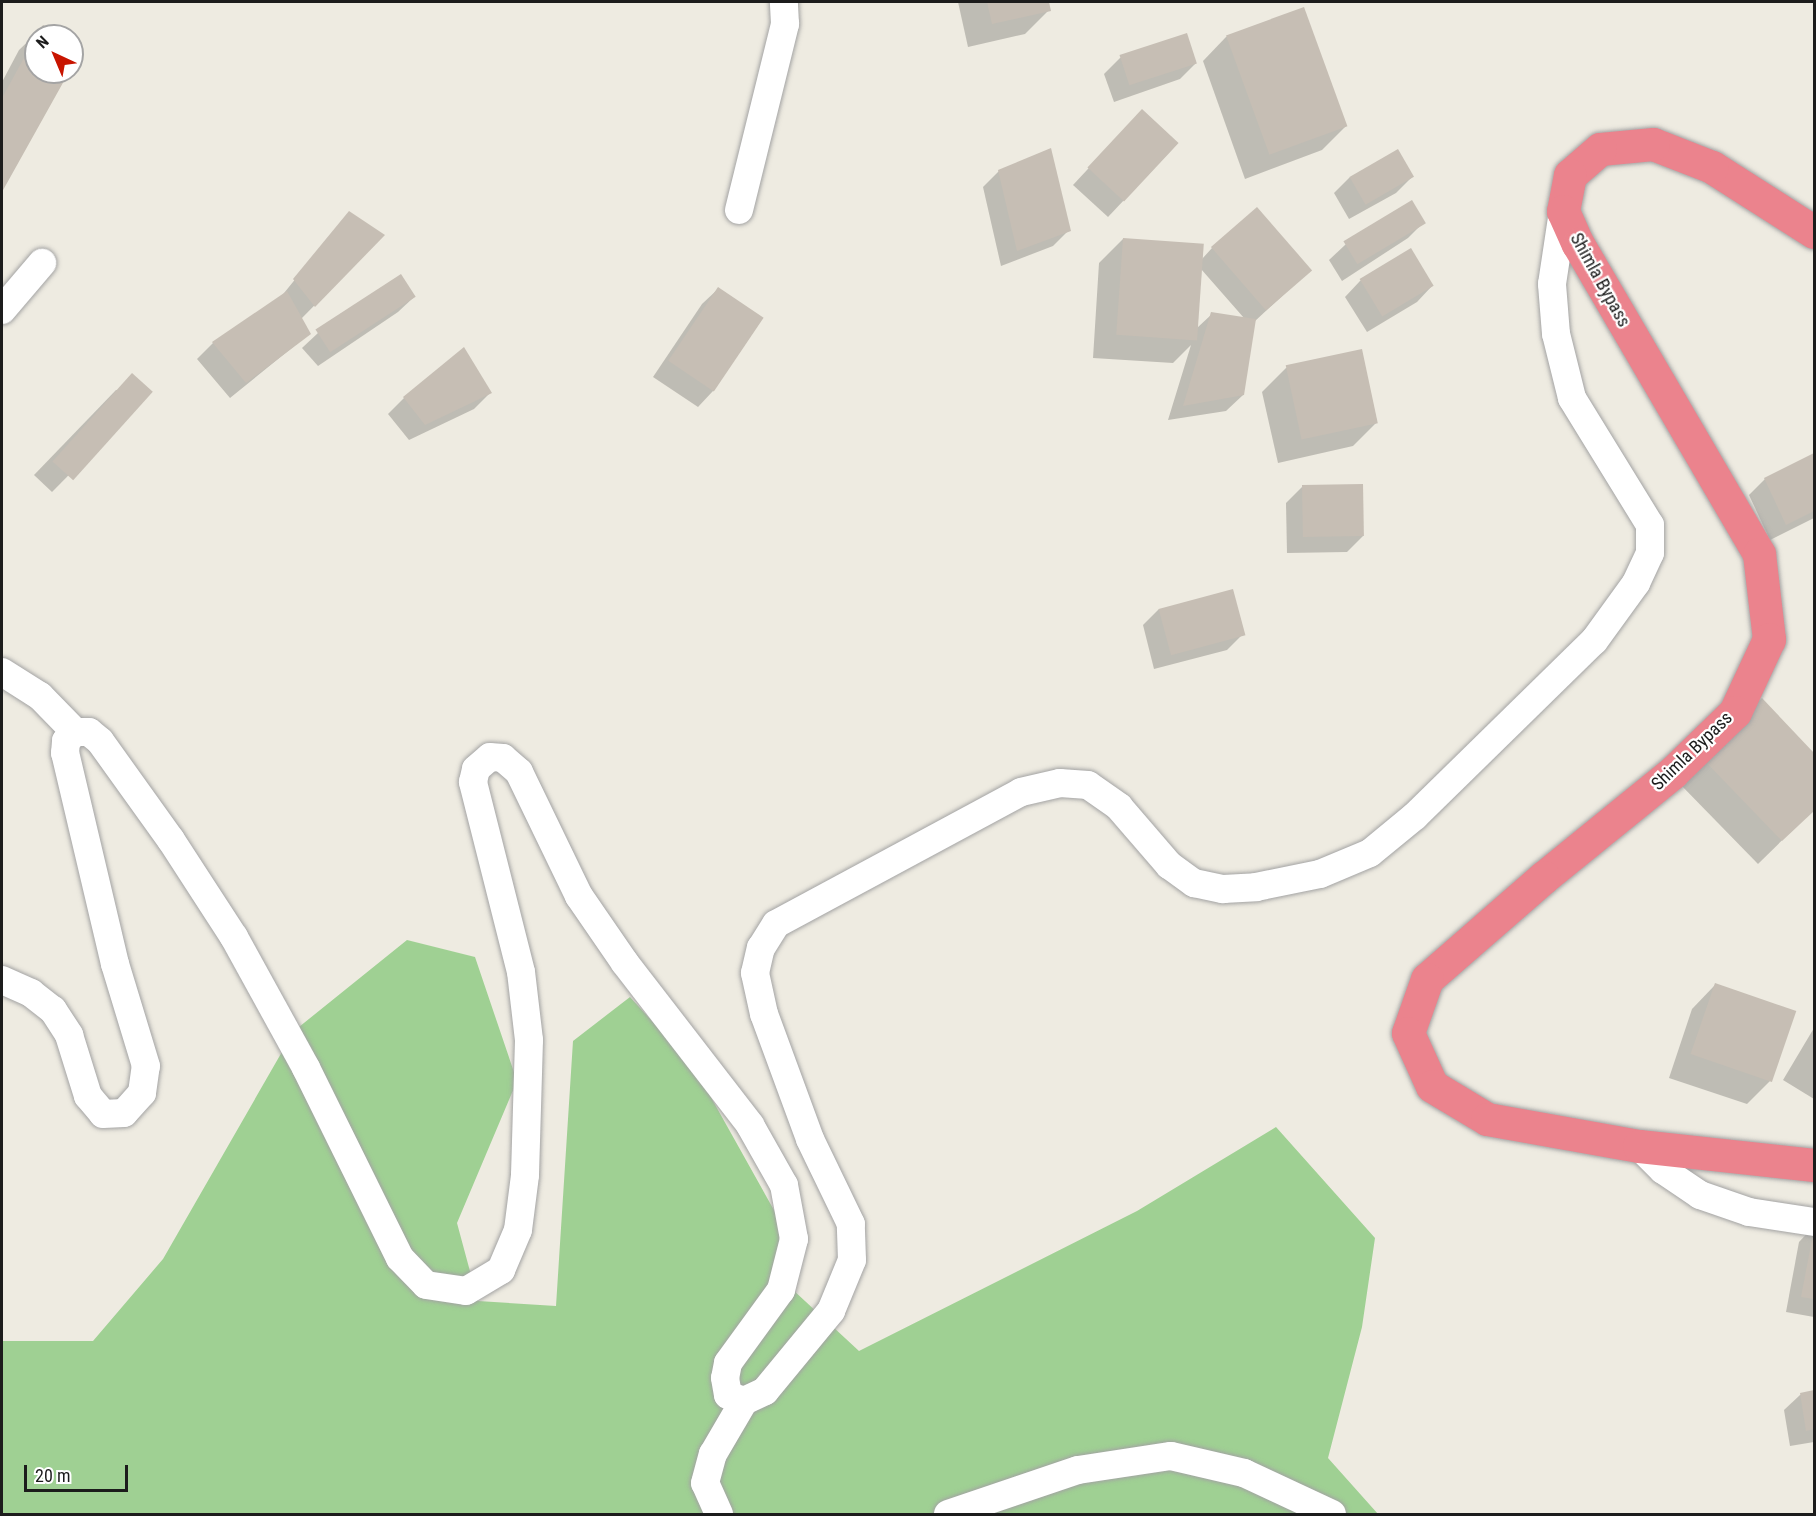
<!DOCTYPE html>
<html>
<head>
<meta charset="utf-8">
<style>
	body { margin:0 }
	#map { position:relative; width:1816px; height:1516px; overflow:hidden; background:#eeebe1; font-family:"Roboto Condensed",sans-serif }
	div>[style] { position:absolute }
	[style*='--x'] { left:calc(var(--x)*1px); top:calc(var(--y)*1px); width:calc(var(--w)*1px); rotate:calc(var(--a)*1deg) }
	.forest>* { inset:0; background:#9fd093 }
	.shadow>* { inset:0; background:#0003 }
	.building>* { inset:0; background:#c6beb4; transform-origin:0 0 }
	.roads { filter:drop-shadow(0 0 2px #a3a3a3) drop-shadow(0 0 2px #a3a3a3) }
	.street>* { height:28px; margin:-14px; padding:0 14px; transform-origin:14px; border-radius:14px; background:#fff }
	.highway>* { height:33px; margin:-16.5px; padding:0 16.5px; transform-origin:16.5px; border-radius:16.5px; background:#eb838d }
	span { translate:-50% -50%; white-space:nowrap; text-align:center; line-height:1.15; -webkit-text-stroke:4.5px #fff; paint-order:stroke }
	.street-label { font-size:18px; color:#1c1c1c }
	.frame { position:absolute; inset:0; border:3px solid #1c1c1c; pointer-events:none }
	.north { position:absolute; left:24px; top:24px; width:60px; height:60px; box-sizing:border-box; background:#fff; border:2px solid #a4a4a4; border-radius:50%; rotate:316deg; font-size:16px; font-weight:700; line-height:24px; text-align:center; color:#1c1c1c }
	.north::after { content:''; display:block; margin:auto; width:21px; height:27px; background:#c81400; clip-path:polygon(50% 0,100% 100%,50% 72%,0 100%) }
	.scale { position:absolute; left:24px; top:1465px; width:104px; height:27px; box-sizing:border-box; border:3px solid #1c1c1c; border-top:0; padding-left:8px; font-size:18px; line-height:21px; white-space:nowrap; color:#1c1c1c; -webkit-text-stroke:4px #fff; paint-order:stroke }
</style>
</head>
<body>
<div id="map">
	<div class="forest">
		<i style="clip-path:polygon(407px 940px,475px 957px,517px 1081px,457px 1223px,478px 1301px,556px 1306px,573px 1041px,630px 997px,694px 1067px,789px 1237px,792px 1289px,859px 1351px,1137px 1211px,1276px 1127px,1375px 1238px,1362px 1327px,1328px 1458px,1378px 1514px,2px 1514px,2px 1341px,93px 1341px,163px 1259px,294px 1031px)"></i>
	</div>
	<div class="shadow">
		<i style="clip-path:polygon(958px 2px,1047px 2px,1049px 10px,1025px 34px,968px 47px)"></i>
		<i style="clip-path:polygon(1303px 9px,1346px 126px,1322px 150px,1245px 179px,1203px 61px,1226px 37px)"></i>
		<i style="clip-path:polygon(43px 27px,59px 36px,36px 36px,36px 72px,67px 72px,2px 189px,2px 82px,19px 50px)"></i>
		<i style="clip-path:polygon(1186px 35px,1196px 63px,1180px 79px,1114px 102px,1104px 74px,1120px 58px)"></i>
		<i style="clip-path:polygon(1127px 127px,1177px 144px,1108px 217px,1073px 185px)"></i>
		<i style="clip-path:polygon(999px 171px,1069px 230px,1053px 246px,1001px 266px,983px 187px)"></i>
		<i style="clip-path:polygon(1350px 177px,1412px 177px,1396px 193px,1349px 219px,1334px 193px)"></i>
		<i style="clip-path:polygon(1411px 202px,1424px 222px,1408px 238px,1342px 281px,1329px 260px,1345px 245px)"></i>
		<i style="clip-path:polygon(349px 213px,383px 236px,301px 319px,309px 334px,230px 398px,197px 359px,213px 343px,280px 298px)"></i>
		<i style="clip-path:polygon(evenodd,1123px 239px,1202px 259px,1212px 248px,1310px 270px,1254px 322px,1243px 395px,1226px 411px,1168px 420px,1191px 345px,1173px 363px,1093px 358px,1099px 263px,1123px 239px,1201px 269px,1244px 318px,1212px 314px,1197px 328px,1201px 269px)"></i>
		<i style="clip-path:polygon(1411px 250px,1432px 286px,1417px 302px,1367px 332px,1345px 297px,1360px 281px)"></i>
		<i style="clip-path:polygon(400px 276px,414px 297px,398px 312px,318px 366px,302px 348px,318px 333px)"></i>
		<i style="clip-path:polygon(718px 289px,762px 319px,713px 391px,698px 407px,653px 377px,702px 304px)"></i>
		<i style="clip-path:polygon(1361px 351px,1377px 422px,1353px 446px,1278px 463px,1262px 392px,1286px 368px)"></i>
		<i style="clip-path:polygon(116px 390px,151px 392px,52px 492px,34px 475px)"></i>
		<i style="clip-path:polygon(490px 393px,474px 409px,409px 440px,388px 414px,404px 398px)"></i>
		<i style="clip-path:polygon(1814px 455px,1814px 518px,1770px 540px,1749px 495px,1765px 479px)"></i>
		<i style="clip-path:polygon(1302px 487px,1363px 536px,1347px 552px,1287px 553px,1286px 503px)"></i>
		<i style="clip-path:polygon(1159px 609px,1243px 634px,1227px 650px,1154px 669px,1143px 625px)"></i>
		<i style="clip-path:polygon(1762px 701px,1814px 755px,1814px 809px,1758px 864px,1678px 782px)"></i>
		<i style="clip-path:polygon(1715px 985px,1771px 1080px,1747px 1104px,1669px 1078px,1692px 1009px)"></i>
		<i style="clip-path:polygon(1814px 1028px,1814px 1099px,1783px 1080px)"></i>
		<i style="clip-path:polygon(1814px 1226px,1814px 1317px,1786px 1312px,1799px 1242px)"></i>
		<i style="clip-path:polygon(1814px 1392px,1814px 1442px,1790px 1446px,1784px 1410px,1800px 1395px)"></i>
	</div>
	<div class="building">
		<i style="clip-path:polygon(987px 2px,1049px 2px,1051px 11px,992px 24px)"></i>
		<i style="left:1304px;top:7px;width:127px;height:83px;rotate:70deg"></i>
		<i style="clip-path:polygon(43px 25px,62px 36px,36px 36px)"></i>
		<i style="left:1187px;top:33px;width:32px;height:71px;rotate:72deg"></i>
		<i style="clip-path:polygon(36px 36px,36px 72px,69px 72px,2px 192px,2px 98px)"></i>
		<i style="clip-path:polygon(72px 41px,83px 48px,72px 67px)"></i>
		<i style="left:1142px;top:109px;width:50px;height:80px;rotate:43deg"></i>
		<i style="clip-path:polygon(1051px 148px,1071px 231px,1017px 251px,998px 170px)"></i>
		<i style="left:1398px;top:149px;width:32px;height:56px;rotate:60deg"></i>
		<i style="left:1412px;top:200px;width:27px;height:80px;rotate:59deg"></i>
		<i style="left:1257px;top:207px;width:84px;height:61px;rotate:49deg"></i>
		<i style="clip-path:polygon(349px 211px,385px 235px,315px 307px,293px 279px)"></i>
		<i style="left:1123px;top:238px;width:81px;height:97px;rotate:4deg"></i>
		<i style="left:1411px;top:248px;width:44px;height:60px;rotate:59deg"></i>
		<i style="left:401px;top:274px;width:27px;height:102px;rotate:57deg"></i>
		<i style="left:718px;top:287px;width:55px;height:89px;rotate:34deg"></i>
		<i style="clip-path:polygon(287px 291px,311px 334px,246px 383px,212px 342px)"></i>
		<i style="clip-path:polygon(1211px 312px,1256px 319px,1244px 395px,1183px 406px)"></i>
		<i style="clip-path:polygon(464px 347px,492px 393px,425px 425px,403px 397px)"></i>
		<i style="left:1362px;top:349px;width:76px;height:78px;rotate:78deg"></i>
		<i style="left:132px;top:373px;width:28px;height:119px;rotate:42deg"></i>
		<i style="clip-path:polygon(1814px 453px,1814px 511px,1786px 525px,1764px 478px)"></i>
		<i style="left:1363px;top:484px;width:52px;height:61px;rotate:89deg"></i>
		<i style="left:1233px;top:589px;width:48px;height:77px;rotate:75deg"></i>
		<i style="clip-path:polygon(1762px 698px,1814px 753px,1814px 811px,1782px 841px,1701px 757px)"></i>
		<i style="left:1715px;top:983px;width:86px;height:75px;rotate:19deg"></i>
		<i style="clip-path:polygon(1814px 1229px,1814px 1299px,1801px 1297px)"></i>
		<i style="clip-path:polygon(1814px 1390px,1814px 1429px,1806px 1431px,1800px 1393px)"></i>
	</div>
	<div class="roads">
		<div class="street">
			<i style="--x:739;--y:210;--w:192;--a:-76.1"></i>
			<i style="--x:785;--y:24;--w:22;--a:-93"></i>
			<i style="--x:2;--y:310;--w:62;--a:-49.6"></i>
			<i style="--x:2;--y:672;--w:45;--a:32.3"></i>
			<i style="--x:40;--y:696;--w:50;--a:45.8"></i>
			<i style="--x:2;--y:980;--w:32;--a:24"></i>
			<i style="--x:31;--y:993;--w:28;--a:38"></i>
			<i style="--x:53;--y:1010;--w:30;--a:57"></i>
			<i style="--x:69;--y:1035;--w:64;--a:72.7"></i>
			<i style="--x:88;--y:1096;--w:23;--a:50"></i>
			<i style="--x:103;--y:1114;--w:21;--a:-3"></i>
			<i style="--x:124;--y:1113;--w:27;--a:-48"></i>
			<i style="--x:142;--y:1093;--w:27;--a:-82"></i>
			<i style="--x:146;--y:1066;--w:107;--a:-106.9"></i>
			<i style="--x:115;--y:964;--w:217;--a:-103.3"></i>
			<i style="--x:65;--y:753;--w:12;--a:-85"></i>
			<i style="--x:66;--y:741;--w:13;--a:-45"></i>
			<i style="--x:75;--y:732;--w:14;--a:0"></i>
			<i style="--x:89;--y:732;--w:14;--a:39"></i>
			<i style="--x:100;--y:741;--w:122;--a:54.4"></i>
			<i style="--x:171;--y:840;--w:116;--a:57"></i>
			<i style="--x:234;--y:937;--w:149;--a:61.2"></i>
			<i style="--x:306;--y:1068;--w:212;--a:63.7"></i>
			<i style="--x:400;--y:1258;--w:37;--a:46"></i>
			<i style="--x:426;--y:1285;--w:40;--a:8.5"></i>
			<i style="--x:466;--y:1291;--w:41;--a:-31"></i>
			<i style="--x:501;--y:1270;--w:43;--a:-67"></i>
			<i style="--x:518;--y:1230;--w:55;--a:-82.7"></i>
			<i style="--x:525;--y:1175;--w:135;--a:-88.3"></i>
			<i style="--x:529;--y:1040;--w:68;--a:-96.7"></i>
			<i style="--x:521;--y:972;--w:196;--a:-104.2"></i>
			<i style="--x:473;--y:782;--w:13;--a:-77"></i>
			<i style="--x:476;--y:769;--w:18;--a:-41"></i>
			<i style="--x:490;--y:757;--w:13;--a:4"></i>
			<i style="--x:503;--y:758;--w:21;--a:41"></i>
			<i style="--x:519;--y:772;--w:138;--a:64.2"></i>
			<i style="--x:579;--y:896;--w:81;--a:55.5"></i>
			<i style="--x:625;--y:963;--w:205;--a:52.3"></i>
			<i style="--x:750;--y:1125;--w:69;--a:60.5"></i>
			<i style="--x:784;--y:1185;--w:55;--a:79.5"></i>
			<i style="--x:794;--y:1239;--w:53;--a:104.3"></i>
			<i style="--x:781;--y:1290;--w:90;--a:126"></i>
			<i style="--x:728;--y:1363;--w:15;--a:101"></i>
			<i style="--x:725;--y:1378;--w:17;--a:80"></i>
			<i style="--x:728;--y:1395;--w:17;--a:21"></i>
			<i style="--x:744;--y:1401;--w:23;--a:-25"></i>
			<i style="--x:765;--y:1391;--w:104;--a:-50.5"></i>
			<i style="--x:831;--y:1311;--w:55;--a:-67.6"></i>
			<i style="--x:852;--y:1260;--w:36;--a:-92"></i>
			<i style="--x:851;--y:1224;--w:94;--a:-115.8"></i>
			<i style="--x:810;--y:1139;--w:133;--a:-110.2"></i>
			<i style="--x:764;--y:1014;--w:42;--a:-102.4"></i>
			<i style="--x:755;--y:973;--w:26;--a:-77"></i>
			<i style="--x:761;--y:948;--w:28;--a:-58"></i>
			<i style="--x:776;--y:924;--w:278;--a:-28.3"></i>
			<i style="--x:1021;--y:792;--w:40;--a:-13"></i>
			<i style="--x:1060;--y:783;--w:28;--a:4"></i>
			<i style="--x:1088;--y:785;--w:38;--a:35"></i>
			<i style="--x:1119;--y:807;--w:77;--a:49.2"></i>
			<i style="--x:1169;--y:865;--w:31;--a:36"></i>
			<i style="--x:1194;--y:883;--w:30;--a:12"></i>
			<i style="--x:1223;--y:889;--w:33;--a:-3"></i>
			<i style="--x:1256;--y:887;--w:65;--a:-11.5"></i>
			<i style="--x:1320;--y:874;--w:54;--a:-22.8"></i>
			<i style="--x:1370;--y:853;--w:58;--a:-39.4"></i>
			<i style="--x:1415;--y:816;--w:250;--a:-44.4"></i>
			<i style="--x:1594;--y:641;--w:72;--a:-54.1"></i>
			<i style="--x:1636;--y:583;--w:33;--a:-65"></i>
			<i style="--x:1650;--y:553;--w:28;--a:-90"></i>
			<i style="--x:1650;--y:525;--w:149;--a:-121.6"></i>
			<i style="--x:1572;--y:398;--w:66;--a:-104"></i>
			<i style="--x:1556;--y:334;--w:50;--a:-94.6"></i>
			<i style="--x:1552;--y:284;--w:74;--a:-81.4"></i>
			<i style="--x:1639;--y:1146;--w:34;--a:45"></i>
			<i style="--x:1663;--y:1170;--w:45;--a:34"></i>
			<i style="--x:1700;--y:1195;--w:52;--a:19.1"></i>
			<i style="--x:1749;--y:1212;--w:66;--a:8.7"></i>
			<i style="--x:719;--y:1514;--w:34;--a:-114"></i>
			<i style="--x:705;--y:1483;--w:30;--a:-75"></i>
			<i style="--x:713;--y:1454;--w:61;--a:-59.7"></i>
			<i style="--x:948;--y:1514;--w:137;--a:-18.7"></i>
			<i style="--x:1078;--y:1470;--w:94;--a:-8.6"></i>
			<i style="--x:1171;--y:1456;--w:75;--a:13.1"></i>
			<i style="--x:1244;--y:1473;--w:97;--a:25"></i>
		</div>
		<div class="highway">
			<i style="--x:1814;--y:232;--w:121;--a:-147.5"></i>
			<i style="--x:1712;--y:167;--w:63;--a:-158.7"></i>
			<i style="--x:1653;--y:144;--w:53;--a:174.6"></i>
			<i style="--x:1600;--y:149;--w:40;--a:139"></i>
			<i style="--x:1570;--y:175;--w:37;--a:101"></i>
			<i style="--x:1563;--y:211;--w:36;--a:66"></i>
			<i style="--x:1578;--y:244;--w:359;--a:59.7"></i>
			<i style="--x:1759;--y:554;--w:86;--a:83.3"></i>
			<i style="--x:1769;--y:639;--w:81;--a:115"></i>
			<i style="--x:1735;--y:712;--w:88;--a:135.9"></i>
			<i style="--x:1672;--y:773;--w:165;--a:140.9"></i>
			<i style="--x:1544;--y:877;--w:155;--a:138.9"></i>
			<i style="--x:1427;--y:979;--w:57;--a:109.4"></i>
			<i style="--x:1408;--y:1033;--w:58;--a:65.6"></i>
			<i style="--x:1432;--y:1086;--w:64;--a:31"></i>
			<i style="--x:1487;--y:1119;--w:154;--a:10.1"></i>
			<i style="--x:1639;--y:1146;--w:176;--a:6.2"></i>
		</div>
	</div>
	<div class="street-label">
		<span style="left:1600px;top:280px;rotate:61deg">Shimla Bypass</span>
		<span style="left:1692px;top:751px;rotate:-44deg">Shimla Bypass</span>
	</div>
	<div class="frame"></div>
	<div class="north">N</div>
	<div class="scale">20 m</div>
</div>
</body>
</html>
